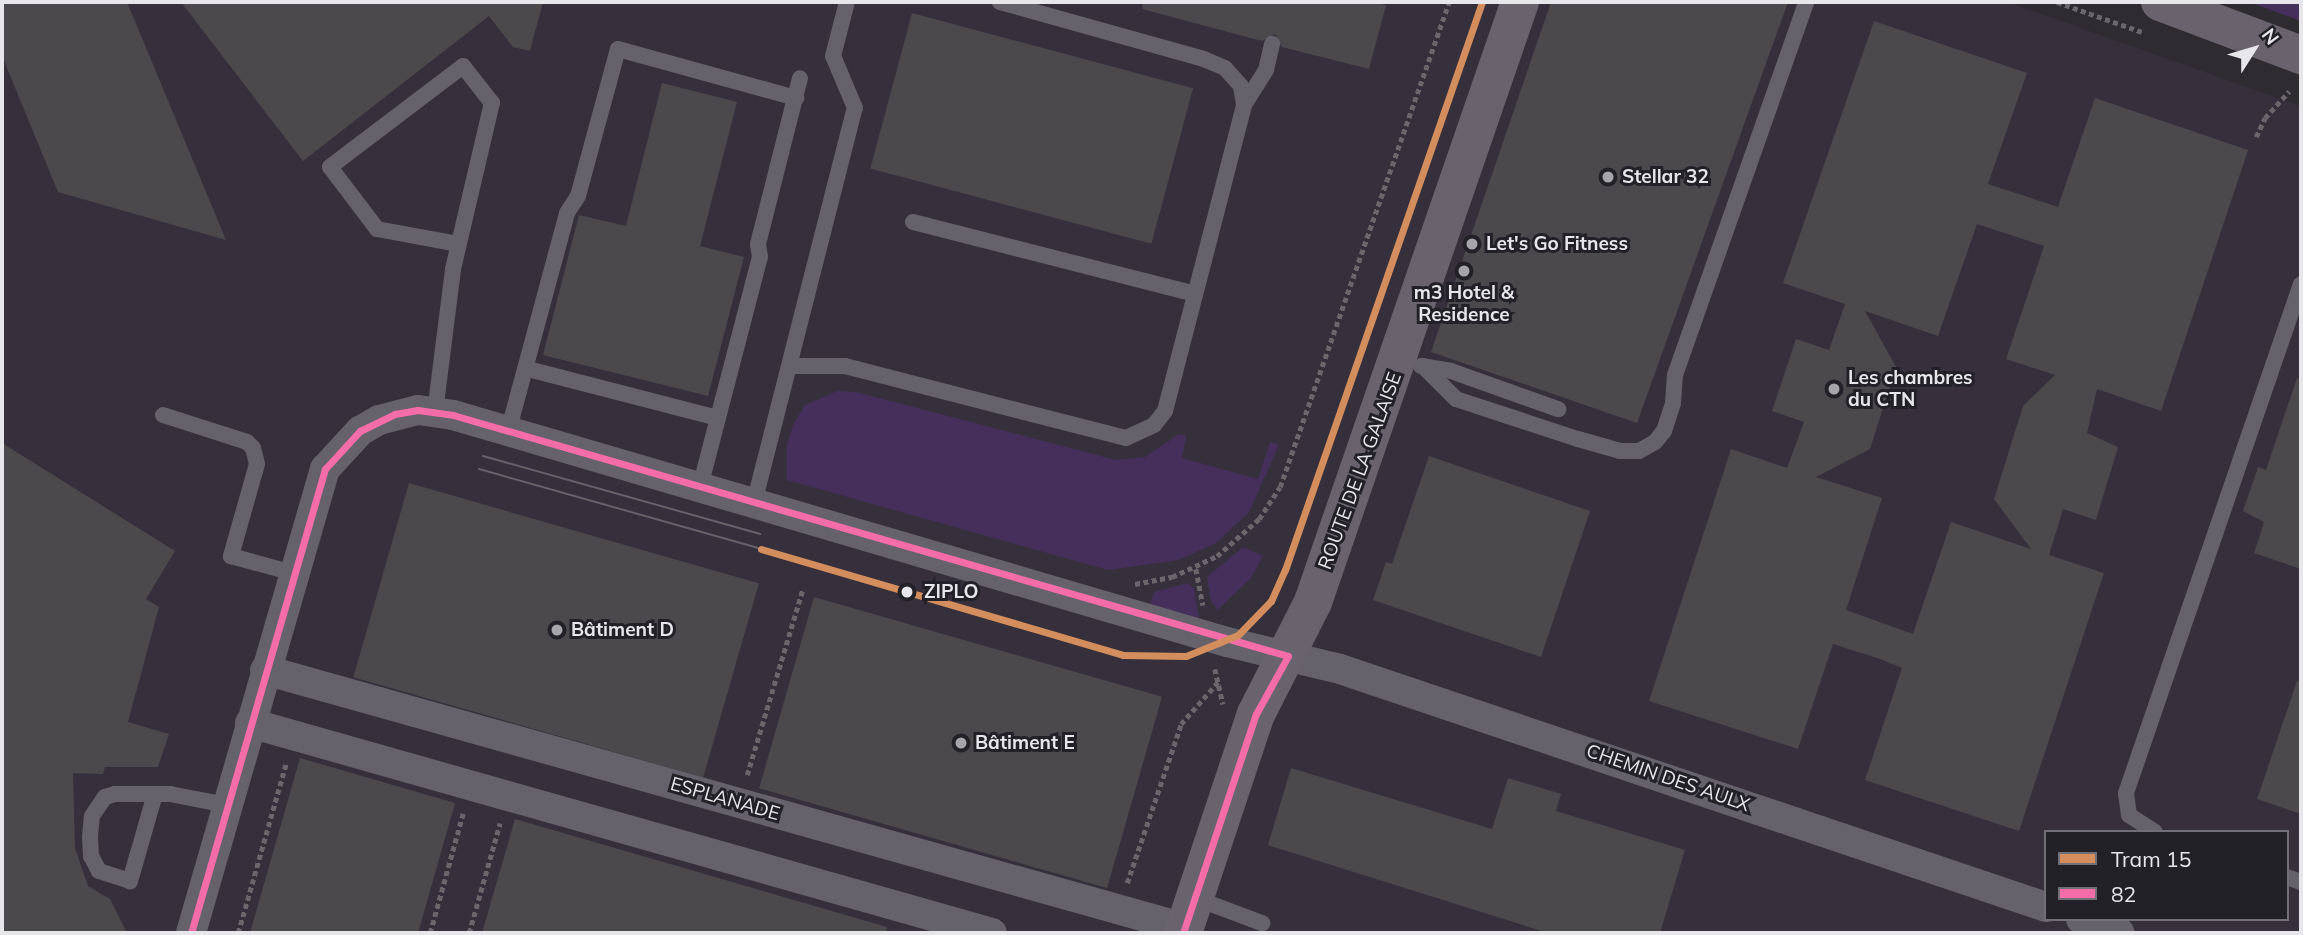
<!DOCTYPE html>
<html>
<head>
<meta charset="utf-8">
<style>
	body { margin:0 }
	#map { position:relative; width:2303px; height:935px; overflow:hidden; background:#2e2c30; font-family:Mulish,sans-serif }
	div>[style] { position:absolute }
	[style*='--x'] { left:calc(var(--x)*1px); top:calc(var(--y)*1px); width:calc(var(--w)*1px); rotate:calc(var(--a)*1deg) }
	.built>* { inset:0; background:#35303c }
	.green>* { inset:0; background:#44305b }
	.building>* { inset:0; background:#4b494c; transform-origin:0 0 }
	.path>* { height:4.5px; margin-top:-2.25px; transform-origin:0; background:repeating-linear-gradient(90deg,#69676c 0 5px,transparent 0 8.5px) }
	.lane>* { height:16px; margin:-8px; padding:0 8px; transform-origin:8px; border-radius:8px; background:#65626b }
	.street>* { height:30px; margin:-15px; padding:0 15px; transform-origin:15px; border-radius:15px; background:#65626b }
	.secondary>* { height:38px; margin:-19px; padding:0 19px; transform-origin:19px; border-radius:19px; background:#68636d }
	.tram>* { height:2px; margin:-1px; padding:0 1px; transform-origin:1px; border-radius:1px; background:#656268 }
	.bus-1>* { height:7px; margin:-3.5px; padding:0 3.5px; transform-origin:3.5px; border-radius:3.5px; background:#f46da9 }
	.tram-1>* { height:7px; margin:-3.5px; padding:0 3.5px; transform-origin:3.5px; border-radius:3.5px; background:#d48e5d }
	.dots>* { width:19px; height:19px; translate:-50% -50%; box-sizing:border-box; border:4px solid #232128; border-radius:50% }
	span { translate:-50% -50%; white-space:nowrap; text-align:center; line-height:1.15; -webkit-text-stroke:6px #232128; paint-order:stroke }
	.poi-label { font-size:19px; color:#e7e6ea; font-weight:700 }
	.left { translate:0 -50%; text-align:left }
	.street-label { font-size:19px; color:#e7e6ea }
	.stop-label { font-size:19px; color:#e7e6ea; font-weight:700 }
	.frame { position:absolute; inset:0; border:4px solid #e7e6ea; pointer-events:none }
	.legend { position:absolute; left:2044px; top:830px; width:245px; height:91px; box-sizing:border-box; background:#232128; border:2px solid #717076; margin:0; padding:9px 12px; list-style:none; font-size:21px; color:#e7e6ea }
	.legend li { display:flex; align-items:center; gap:14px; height:35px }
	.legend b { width:35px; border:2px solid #717076 }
	.north { position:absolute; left:2219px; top:14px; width:70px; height:70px; -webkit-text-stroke:5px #232128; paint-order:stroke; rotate:53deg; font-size:19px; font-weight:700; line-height:28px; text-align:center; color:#e7e6ea }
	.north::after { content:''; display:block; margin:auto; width:24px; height:32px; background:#e7e6ea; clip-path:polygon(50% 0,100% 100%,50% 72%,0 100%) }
</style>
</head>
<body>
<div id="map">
	<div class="built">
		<i style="clip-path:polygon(evenodd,2px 2px,2007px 2px,2301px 106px,2301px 933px,2px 933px,2px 2px,2046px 832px,2287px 832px,2287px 919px,2046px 919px,2046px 832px)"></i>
	</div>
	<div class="green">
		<i style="clip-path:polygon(2249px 2px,2301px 2px,2301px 21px)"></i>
		<i style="clip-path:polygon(837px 391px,856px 392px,1116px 460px,1145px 457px,1179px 434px,1186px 436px,1182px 458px,1258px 479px,1270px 442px,1279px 445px,1249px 512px,1216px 543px,1179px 560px,1108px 570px,787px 480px,787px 445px,793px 425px,805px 405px)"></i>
		<i style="clip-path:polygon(1243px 547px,1263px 556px,1251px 578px,1218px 610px,1211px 601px,1207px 577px)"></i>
		<i style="clip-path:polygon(1188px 583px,1194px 588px,1199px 619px,1149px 608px,1154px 592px)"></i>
	</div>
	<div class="building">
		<i style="clip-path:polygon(2px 2px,127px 2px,226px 240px,58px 192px,2px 56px)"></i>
		<i style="clip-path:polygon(181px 2px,543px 2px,530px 51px,513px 47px,489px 16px,303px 161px)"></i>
		<i style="clip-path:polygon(1143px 2px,1372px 2px,1386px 5px,1369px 69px,1282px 47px,1275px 34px,1262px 41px,1142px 9px)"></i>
		<i style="clip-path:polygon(1551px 2px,1788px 2px,1637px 423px,1431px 352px)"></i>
		<i style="left:912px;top:13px;width:291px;height:161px;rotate:15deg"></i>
		<i style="clip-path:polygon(evenodd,1874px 21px,2027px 73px,1988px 184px,2058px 207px,2095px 98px,2248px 150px,2161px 411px,2097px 389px,2087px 433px,2118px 447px,2096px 520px,2063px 509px,2049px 555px,2104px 573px,2019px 831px,1865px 780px,1902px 668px,1880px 659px,1833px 644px,1798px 749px,1649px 701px,1731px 449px,1787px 468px,1804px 422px,1772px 411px,1796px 339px,1829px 350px,1845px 304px,1783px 283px,1874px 21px,1977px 224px,2044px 246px,2006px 359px,2055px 375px,2023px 406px,1994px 499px,2031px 549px,1951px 522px,1913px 634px,1846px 610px,1882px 498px,1816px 477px,1870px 449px,1896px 367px,1865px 311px,1938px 336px,1977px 224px)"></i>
		<i style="clip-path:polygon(662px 83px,737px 102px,700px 246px,744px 257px,708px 396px,543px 355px,579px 215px,626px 226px)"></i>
		<i style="clip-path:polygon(2297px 378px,2301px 379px,2301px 569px,2254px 553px,2264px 522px,2243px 511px,2258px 467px,2266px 470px)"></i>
		<i style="clip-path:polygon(2px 443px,175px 551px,146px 599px,159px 607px,128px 722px,169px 734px,158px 767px,105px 767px,103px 774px,73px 773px,75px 848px,88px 886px,110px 899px,127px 933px,2px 933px)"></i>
		<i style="clip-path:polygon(1429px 456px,1590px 511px,1541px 657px,1373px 600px,1386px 562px,1392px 564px)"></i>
		<i style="left:409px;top:483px;width:364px;height:202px;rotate:16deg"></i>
		<i style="left:814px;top:597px;width:362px;height:199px;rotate:16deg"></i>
		<i style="clip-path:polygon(2297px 681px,2301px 681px,2301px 814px,2257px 799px)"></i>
		<i style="clip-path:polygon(300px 758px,455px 803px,418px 933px,250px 933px)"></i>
		<i style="clip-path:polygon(1291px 768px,1492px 829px,1508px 778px,1561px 794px,1556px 811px,1685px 850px,1660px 933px,1548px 933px,1268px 845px)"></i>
		<i style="clip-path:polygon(515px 819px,887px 927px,886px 933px,482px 933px)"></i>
	</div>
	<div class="path">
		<i style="--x:2057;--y:2;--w:90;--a:19.4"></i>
		<i style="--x:2256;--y:137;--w:21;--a:-65"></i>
		<i style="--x:2265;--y:118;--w:36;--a:-48"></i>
		<i style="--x:1196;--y:569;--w:37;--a:79"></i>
		<i style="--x:1135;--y:584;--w:38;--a:-11"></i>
		<i style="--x:1172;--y:577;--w:50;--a:-25"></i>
		<i style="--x:1217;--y:556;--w:56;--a:-41.4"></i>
		<i style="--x:1259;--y:519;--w:38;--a:-57"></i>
		<i style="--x:1280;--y:487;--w:514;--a:-70.79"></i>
		<i style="--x:1215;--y:669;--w:36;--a:77"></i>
		<i style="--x:747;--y:775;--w:195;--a:-73.3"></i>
		<i style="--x:1127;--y:883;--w:168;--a:-71.2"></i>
		<i style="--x:1181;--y:724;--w:56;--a:-48.6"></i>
		<i style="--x:238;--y:933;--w:177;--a:-74.2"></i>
		<i style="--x:430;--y:933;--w:124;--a:-74.6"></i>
		<i style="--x:469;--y:933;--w:114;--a:-74.3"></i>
	</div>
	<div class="lane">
		<i style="--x:1244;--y:105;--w:41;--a:-57.8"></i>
		<i style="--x:1266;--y:70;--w:27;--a:-77"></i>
		<i style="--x:913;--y:222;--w:291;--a:14.3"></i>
		<i style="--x:790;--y:366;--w:55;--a:0"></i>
		<i style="--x:845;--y:366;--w:290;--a:14.4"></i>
		<i style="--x:1126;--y:438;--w:31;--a:-25"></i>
		<i style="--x:1154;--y:425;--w:18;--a:-52"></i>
		<i style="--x:1165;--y:411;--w:316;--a:-75.5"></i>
		<i style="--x:1244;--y:105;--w:19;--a:-99"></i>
		<i style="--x:1241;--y:86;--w:24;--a:-132"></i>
		<i style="--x:1225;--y:68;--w:23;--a:-157"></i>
		<i style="--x:1204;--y:59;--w:212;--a:-164.4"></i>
		<i style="--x:1421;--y:366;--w:30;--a:9"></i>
		<i style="--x:1451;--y:371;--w:114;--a:19.6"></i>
		<i style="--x:1423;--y:366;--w:47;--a:45"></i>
		<i style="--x:1456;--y:399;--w:128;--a:18.2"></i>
		<i style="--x:1578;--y:439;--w:44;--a:15.9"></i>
		<i style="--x:1620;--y:451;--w:19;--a:0"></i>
		<i style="--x:1639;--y:451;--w:18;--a:-29"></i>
		<i style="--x:1655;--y:442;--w:14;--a:-51"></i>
		<i style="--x:1664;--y:431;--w:29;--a:-72"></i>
		<i style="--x:1673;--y:403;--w:28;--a:-86"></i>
		<i style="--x:1675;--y:375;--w:395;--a:-70.6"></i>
		<i style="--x:528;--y:369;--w:196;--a:14.5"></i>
		<i style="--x:435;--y:412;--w:144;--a:-82.8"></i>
		<i style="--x:453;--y:269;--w:171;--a:-76.8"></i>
		<i style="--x:492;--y:103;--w:47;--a:-128.1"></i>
		<i style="--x:463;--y:66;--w:167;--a:142.8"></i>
		<i style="--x:330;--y:167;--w:78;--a:52.8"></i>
		<i style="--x:377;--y:229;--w:82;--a:10.5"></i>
		<i style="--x:163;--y:415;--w:88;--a:17.8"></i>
		<i style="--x:247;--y:442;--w:8;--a:45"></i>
		<i style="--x:253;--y:448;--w:16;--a:76"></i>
		<i style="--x:257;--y:464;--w:96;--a:105.8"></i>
		<i style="--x:231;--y:556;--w:64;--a:15.3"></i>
		<i style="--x:508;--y:432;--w:227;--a:-74.9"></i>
		<i style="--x:567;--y:213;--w:20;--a:-57"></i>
		<i style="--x:578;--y:196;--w:152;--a:-74.8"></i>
		<i style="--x:618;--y:49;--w:185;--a:15.4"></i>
		<i style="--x:700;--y:487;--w:238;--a:-75.4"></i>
		<i style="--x:760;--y:257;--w:13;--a:-99"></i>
		<i style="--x:758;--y:244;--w:171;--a:-75.8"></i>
		<i style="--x:754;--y:503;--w:408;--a:-75.7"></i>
		<i style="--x:855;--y:108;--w:56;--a:-112.9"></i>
		<i style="--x:833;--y:56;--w:56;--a:-75.5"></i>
		<i style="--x:155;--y:794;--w:91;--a:106"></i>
		<i style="--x:130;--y:881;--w:33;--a:-162"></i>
		<i style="--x:99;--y:871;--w:17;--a:-118"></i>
		<i style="--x:91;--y:856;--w:19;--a:-93"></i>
		<i style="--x:90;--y:837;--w:21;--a:-85"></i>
		<i style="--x:92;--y:816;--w:23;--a:-56"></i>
		<i style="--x:105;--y:797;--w:10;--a:-17"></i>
		<i style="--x:115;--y:794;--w:55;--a:0"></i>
		<i style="--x:170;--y:794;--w:57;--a:11.1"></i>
		<i style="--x:2155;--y:832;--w:31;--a:-147"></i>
		<i style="--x:2129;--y:815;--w:22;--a:-98"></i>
		<i style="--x:2126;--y:793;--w:538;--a:-71.03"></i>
		<i style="--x:2287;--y:877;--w:15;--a:20"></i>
		<i style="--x:1195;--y:898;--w:72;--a:20.5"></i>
	</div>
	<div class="street">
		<i style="--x:265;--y:670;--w:955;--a:15.67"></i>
		<i style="--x:250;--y:723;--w:771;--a:15.8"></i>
		<i style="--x:2081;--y:919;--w:41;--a:19.7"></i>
		<i style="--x:191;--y:933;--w:483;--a:-73.9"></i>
		<i style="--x:325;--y:469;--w:52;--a:-47.4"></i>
		<i style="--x:360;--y:431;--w:22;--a:-30"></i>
		<i style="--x:379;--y:420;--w:40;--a:-14.4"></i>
		<i style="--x:418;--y:410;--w:35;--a:8"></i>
		<i style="--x:453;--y:415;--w:807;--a:16.35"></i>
		<i style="--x:1227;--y:642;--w:116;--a:13.4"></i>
		<i style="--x:1340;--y:669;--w:745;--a:18.63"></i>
	</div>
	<div class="secondary">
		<i style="--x:2160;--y:2;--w:151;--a:20.6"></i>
		<i style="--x:1183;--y:933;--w:231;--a:-71.6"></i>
		<i style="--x:1256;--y:714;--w:126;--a:-63"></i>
		<i style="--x:1313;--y:602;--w:635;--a:-70.97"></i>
	</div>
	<div class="tram">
		<i style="--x:483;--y:456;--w:288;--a:15.7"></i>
		<i style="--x:479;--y:469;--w:293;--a:15.8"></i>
	</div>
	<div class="bus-1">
		<i style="--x:191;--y:933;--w:483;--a:-73.9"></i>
		<i style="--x:325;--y:469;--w:52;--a:-47.4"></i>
		<i style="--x:360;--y:431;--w:39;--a:-26"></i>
		<i style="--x:395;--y:414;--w:23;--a:-10"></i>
		<i style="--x:418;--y:410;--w:35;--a:8"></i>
		<i style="--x:453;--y:415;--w:869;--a:16.1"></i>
		<i style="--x:1183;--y:933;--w:231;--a:-71.6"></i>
		<i style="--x:1256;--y:714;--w:66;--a:-61.1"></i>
	</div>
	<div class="tram-1">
		<i style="--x:761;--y:549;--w:377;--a:16.3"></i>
		<i style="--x:1123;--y:655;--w:63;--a:0.9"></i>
		<i style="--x:1186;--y:656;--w:56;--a:-22"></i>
		<i style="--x:1238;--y:635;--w:47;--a:-45.9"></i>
		<i style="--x:1271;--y:601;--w:34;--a:-66"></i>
		<i style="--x:1285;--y:570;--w:601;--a:-70.87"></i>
	</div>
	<div class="dots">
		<i style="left:1608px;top:177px;background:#a6a5a9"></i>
		<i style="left:1472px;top:244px;background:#a6a5a9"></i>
		<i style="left:1464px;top:271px;background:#a6a5a9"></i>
		<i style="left:1834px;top:389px;background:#a6a5a9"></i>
		<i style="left:907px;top:592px;background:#e7e6ea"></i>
		<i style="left:557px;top:630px;background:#a6a5a9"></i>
		<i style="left:961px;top:743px;background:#a6a5a9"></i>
	</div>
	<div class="poi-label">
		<span class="left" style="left:1622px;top:177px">Stellar 32</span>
		<span class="left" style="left:1486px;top:244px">Let's Go Fitness</span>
		<span style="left:1464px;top:304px">m3 Hotel &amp;<br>Residence</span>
		<span class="left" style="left:1848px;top:389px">Les chambres<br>du CTN</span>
		<span class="left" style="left:571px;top:630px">Bâtiment D</span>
		<span class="left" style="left:975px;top:743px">Bâtiment E</span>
	</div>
	<div class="street-label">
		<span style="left:1360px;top:471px;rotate:-70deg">ROUTE DE LA GALAISE</span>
		<span style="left:1668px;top:778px;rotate:19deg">CHEMIN DES AULX</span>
		<span style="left:725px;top:799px;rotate:16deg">ESPLANADE</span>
	</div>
	<div class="stop-label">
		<span class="left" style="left:924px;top:592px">ZIPLO</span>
	</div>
	<div class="frame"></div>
	<ul class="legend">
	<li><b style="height:9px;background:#d48e5d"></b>Tram 15</li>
	<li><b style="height:9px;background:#f46da9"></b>82</li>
	</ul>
	<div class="north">N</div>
</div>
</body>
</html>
